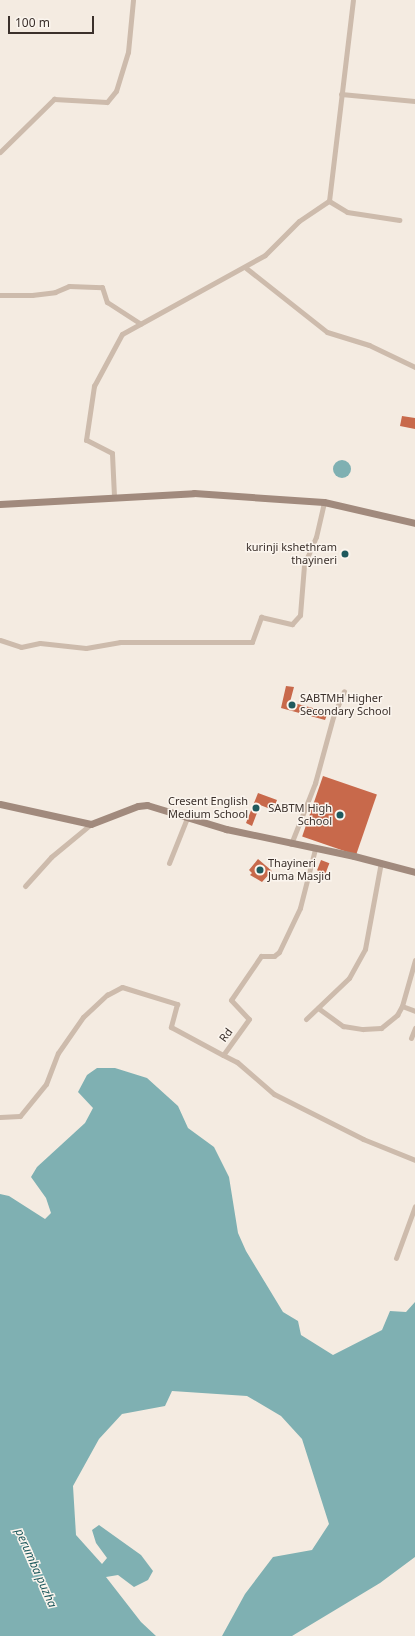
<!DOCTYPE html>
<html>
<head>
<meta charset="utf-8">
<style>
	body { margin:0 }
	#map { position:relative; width:415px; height:1636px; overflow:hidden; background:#f4ebe1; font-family:"Noto Sans",sans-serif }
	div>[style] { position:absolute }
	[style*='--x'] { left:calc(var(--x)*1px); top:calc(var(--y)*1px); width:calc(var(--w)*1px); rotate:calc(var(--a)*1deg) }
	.water>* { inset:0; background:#7fb0b2 }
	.round { border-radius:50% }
	.building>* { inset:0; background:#c8694b; transform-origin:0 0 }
	.minor>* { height:5px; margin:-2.5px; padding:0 2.5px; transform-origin:2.5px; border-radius:2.5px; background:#cdbbac }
	.secondary>* { height:7px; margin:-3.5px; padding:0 3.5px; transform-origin:3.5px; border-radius:3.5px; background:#a18a7d }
	.dots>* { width:11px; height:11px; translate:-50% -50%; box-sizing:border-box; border:2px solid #fbf5ee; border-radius:50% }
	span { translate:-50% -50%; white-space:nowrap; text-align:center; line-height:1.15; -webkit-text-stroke:3px #fbf5ee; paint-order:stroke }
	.poi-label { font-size:11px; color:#3b302b }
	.right { translate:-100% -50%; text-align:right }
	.left { translate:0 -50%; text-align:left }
	.street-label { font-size:11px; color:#3b302b }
	.water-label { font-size:12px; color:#1f5a5e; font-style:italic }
	.scale { position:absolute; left:8px; top:16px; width:86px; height:18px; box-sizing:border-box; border:2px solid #3b302b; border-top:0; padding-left:5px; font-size:12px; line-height:14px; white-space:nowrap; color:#3b302b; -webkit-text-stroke:3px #fbf5ee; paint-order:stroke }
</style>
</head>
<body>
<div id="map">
	<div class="water">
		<i class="round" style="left:333px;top:460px;width:18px;height:18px"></i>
		<i style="clip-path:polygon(97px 1068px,115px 1068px,147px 1078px,178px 1106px,188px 1128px,214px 1147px,229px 1177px,238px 1233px,246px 1251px,283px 1312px,298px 1321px,301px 1335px,333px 1355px,382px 1330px,390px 1311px,406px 1312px,415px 1302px,415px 1557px,380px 1583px,292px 1636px,222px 1636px,245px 1594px,273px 1557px,312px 1550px,329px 1524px,302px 1439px,281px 1416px,247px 1396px,172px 1391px,165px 1406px,122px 1414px,99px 1439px,73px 1486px,76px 1535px,102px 1564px,107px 1558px,96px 1543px,92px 1530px,99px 1525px,141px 1555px,153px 1571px,148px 1580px,134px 1587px,118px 1575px,106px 1577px,141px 1622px,156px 1636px,0 1636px,0 1194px,9px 1196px,45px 1219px,51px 1213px,46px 1198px,31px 1177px,37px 1167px,85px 1123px,93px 1108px,78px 1092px,87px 1075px)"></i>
	</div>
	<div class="building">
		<i style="clip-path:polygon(402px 416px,415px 418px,415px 429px,400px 426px)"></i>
		<i style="clip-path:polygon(286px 686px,294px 687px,290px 702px,328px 712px,325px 720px,281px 708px)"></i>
		<i style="left:323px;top:776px;width:57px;height:64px;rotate:19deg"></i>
		<i style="clip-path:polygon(258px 793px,277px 800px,273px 810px,260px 805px,252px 826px,246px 823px)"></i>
		<i style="clip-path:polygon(258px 859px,272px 871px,262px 882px,250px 875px,252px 873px,249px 870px)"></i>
		<i style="left:321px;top:860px;width:9px;height:11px;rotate:21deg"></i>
	</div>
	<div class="minor">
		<i style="--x:341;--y:94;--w:74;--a:5.4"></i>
		<i style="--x:0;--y:152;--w:76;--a:-44.5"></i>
		<i style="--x:54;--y:99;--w:53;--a:3.2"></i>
		<i style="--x:107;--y:102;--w:14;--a:-51"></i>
		<i style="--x:116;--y:91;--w:41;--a:-72.9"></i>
		<i style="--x:128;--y:52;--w:52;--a:-84.5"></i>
		<i style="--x:329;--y:201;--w:21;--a:31"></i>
		<i style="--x:347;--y:212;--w:53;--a:8.7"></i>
		<i style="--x:246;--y:268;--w:103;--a:38.3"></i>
		<i style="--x:327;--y:332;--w:44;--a:17.2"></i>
		<i style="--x:369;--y:345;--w:51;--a:25.6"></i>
		<i style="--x:0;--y:295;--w:32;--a:0"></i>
		<i style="--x:32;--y:295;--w:23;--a:-7"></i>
		<i style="--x:55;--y:292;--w:15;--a:-23"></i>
		<i style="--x:69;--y:286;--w:33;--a:2"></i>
		<i style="--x:102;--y:287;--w:16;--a:72"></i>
		<i style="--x:107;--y:302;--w:40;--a:32.9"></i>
		<i style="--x:114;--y:496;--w:43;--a:-92.7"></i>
		<i style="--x:112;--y:453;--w:29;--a:-153"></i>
		<i style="--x:86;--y:440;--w:55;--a:-81.6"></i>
		<i style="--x:94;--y:386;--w:59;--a:-61.7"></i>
		<i style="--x:122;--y:334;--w:163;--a:-28.9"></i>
		<i style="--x:265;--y:255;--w:48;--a:-45"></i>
		<i style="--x:299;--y:221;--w:36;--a:-34"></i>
		<i style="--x:329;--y:201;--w:202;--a:-83.2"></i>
		<i style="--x:0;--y:640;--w:22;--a:18"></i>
		<i style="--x:21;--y:647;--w:19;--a:-12"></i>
		<i style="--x:40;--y:643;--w:46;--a:6.2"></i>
		<i style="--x:86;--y:648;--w:35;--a:-10"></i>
		<i style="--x:120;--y:642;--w:132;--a:0"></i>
		<i style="--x:252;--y:642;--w:27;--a:-70"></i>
		<i style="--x:261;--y:617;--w:32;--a:13"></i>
		<i style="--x:292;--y:624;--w:12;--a:-48"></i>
		<i style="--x:300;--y:615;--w:50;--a:-85.4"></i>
		<i style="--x:304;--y:565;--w:30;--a:-67"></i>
		<i style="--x:316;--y:537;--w:36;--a:-77"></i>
		<i style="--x:291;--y:844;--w:66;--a:-68.5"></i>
		<i style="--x:315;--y:783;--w:68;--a:-74.7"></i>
		<i style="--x:333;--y:717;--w:28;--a:-67"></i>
		<i style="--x:315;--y:849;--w:61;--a:104.3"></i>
		<i style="--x:300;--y:908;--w:49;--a:115.5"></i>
		<i style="--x:279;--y:952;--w:6;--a:141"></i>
		<i style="--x:274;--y:956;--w:13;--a:180"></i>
		<i style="--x:261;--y:956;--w:53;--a:124.3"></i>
		<i style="--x:231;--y:1000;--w:26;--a:47"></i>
		<i style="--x:249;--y:1019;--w:44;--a:125.8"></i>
		<i style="--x:223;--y:1055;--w:16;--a:27"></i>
		<i style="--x:237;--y:1062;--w:49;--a:40.9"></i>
		<i style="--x:274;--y:1094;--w:100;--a:26.8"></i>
		<i style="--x:363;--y:1139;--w:56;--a:22"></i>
		<i style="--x:169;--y:863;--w:48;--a:-68.2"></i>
		<i style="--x:25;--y:886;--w:39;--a:-48"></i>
		<i style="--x:51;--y:857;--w:52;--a:-39.5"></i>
		<i style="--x:415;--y:960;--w:48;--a:105.8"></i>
		<i style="--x:402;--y:1006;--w:14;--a:21"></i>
		<i style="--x:318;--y:1008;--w:31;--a:36"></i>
		<i style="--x:343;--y:1026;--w:20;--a:9"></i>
		<i style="--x:363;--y:1029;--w:18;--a:-3"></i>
		<i style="--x:381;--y:1028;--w:21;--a:-39"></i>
		<i style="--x:397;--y:1015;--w:10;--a:-61"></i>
		<i style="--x:306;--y:1019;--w:59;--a:-43.6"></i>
		<i style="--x:349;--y:978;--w:33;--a:-61"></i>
		<i style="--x:365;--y:949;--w:88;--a:-79.6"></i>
		<i style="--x:411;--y:1038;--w:11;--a:-68"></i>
		<i style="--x:0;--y:1117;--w:20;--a:-3"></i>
		<i style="--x:20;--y:1116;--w:41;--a:-50.9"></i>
		<i style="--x:46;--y:1084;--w:33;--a:-69"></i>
		<i style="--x:58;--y:1053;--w:44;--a:-55.2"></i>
		<i style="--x:83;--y:1017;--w:33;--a:-43"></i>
		<i style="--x:107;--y:995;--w:17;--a:-28"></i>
		<i style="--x:122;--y:987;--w:58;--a:17.2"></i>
		<i style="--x:177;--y:1004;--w:24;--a:105"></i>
		<i style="--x:171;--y:1027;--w:59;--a:28.3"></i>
		<i style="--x:396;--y:1258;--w:55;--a:-69.9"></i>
	</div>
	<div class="secondary">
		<i style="--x:0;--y:504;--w:194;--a:-3.2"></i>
		<i style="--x:194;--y:493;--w:130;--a:4"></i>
		<i style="--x:324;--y:502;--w:93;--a:13"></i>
		<i style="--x:0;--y:804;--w:93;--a:12.4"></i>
		<i style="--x:91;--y:824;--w:50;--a:-21"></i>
		<i style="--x:138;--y:806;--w:9;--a:-6"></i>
		<i style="--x:147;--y:805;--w:83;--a:16.9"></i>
		<i style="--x:226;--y:829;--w:131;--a:11.9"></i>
		<i style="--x:354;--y:856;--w:63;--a:14.7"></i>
	</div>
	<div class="dots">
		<i style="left:345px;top:554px;background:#1f5a5e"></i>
		<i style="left:292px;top:705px;background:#1f5a5e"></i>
		<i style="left:256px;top:808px;background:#1f5a5e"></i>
		<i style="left:340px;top:815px;background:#1f5a5e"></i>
		<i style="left:260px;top:870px;background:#1f5a5e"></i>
	</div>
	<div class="poi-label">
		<span class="right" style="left:337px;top:554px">kurinji kshethram<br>thayineri</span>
		<span class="left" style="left:300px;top:705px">SABTMH Higher<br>Secondary School</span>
		<span class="right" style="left:248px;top:808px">Cresent English<br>Medium School</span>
		<span class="right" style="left:332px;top:815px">SABTM High<br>School</span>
		<span class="left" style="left:268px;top:870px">Thayineri<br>Juma Masjid</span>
	</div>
	<div class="street-label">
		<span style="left:226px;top:1035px;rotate:-53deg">Rd</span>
	</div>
	<div class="water-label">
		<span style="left:36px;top:1568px;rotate:66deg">perumba puzha</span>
	</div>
	<div class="scale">100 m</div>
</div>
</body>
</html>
